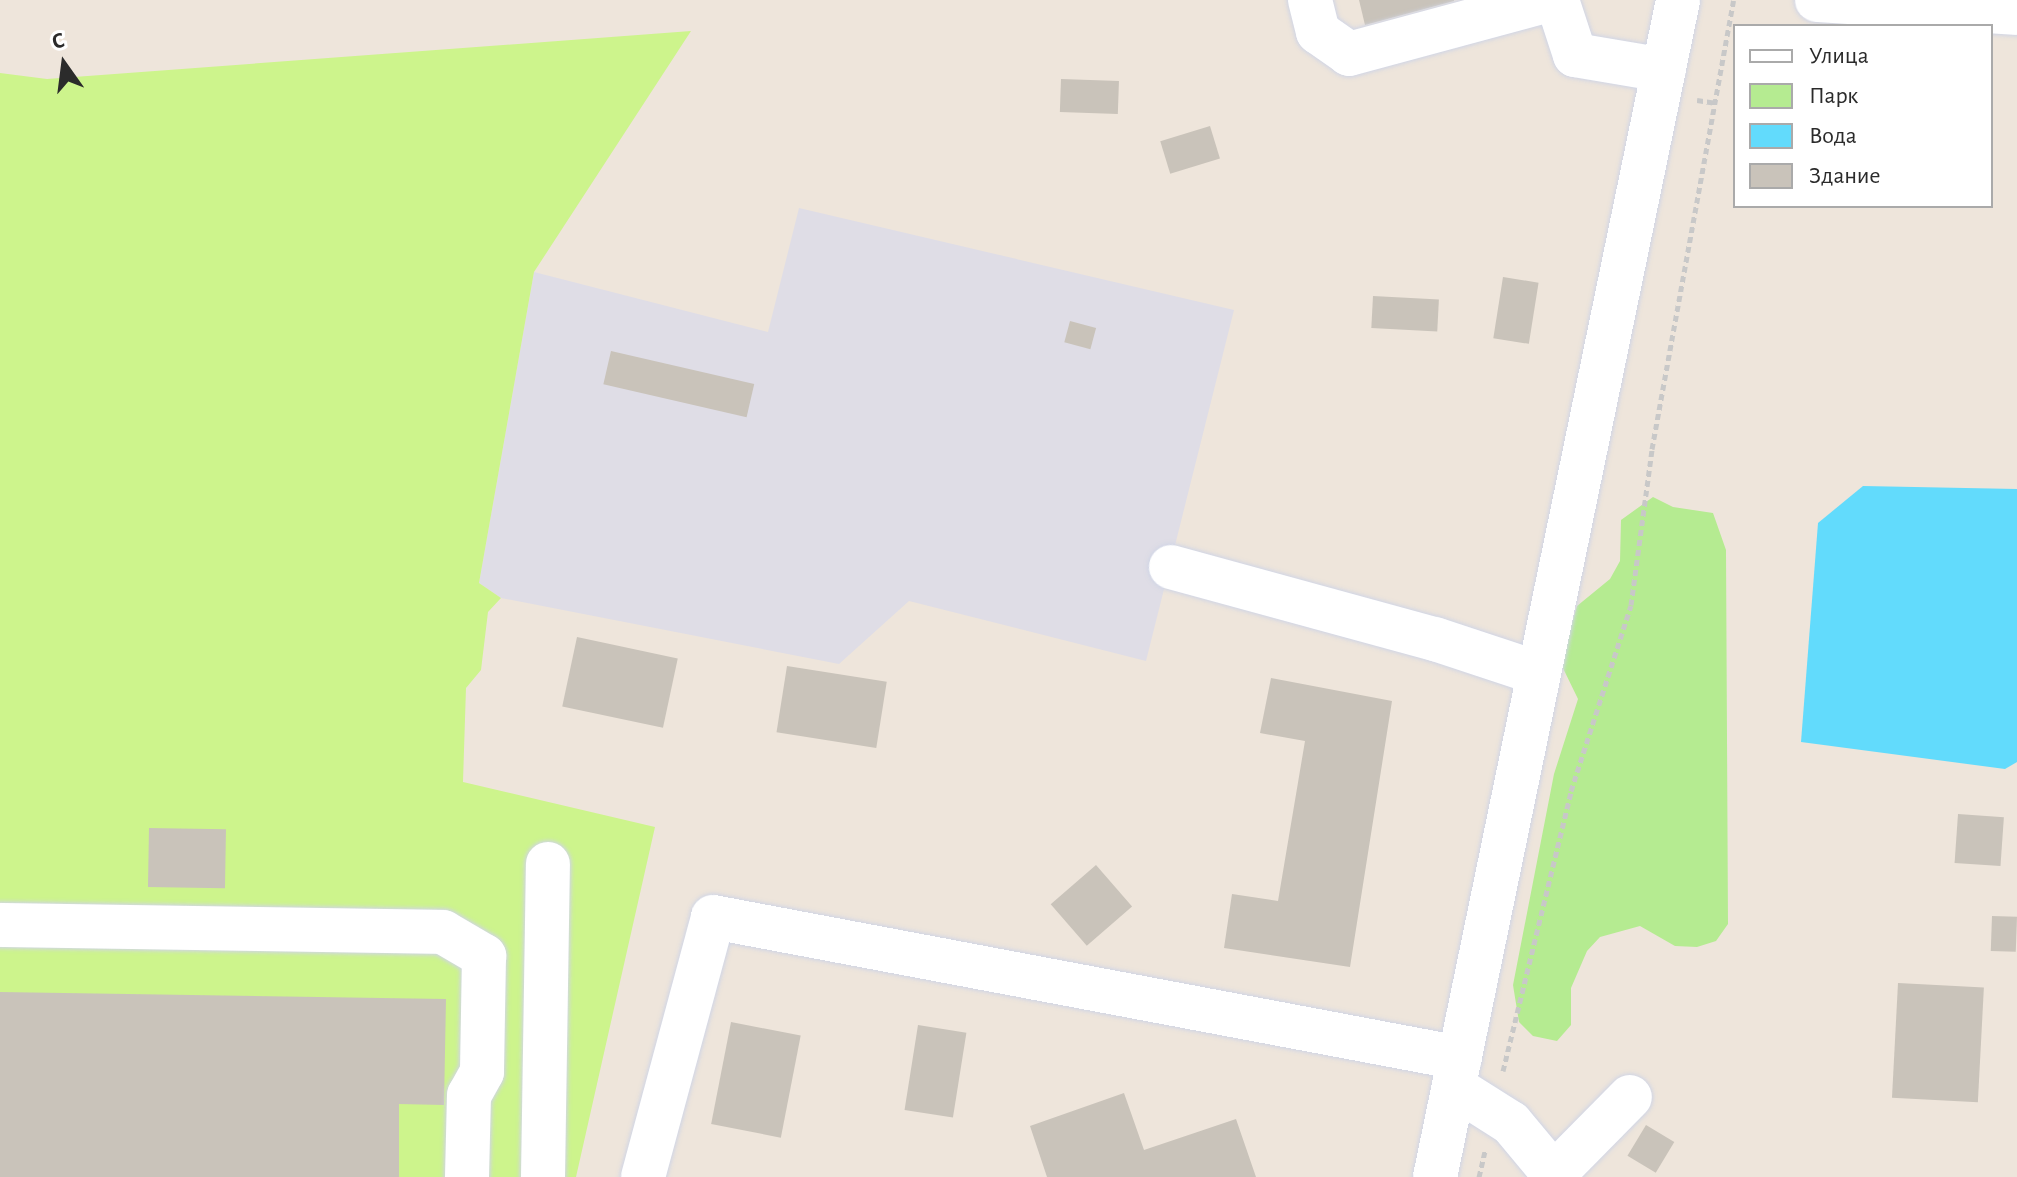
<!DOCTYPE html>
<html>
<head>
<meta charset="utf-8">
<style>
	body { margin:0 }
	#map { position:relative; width:2017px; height:1177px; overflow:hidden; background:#eee5db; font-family:"Alegreya Sans",sans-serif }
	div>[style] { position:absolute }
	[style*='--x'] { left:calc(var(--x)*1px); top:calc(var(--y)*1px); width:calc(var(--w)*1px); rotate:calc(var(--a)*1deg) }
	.industrial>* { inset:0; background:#dfdde6 }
	.green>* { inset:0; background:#b5eb91 }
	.pitch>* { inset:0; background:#cdf48c }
	.water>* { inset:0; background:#62dbfc }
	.building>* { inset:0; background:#c9c3ba; transform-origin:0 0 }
	.path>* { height:5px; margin-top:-2.5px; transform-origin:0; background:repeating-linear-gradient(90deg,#c8c8c8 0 6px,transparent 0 10px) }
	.roads { filter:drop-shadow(0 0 2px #d0d5e5) drop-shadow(0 0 2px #d0d5e5) }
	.minor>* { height:44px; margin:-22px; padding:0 22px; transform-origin:22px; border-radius:22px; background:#fff }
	span { translate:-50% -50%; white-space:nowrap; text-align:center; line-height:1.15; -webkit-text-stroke:8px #fff; paint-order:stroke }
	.legend { position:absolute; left:1733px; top:24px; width:260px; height:184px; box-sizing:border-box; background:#fff; border:2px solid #aaa; margin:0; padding:10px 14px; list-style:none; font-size:24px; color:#2b2b2b }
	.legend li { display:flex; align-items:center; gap:16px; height:40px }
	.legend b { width:40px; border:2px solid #aaa }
	.north { position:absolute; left:24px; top:24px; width:80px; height:80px; -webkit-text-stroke:6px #fff; paint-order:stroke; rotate:346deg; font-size:22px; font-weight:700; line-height:32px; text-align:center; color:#2b2b2b }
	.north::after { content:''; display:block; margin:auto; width:28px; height:36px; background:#2b2b2b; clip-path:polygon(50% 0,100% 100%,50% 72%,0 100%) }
</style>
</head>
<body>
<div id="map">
	<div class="industrial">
		<i style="clip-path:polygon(799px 208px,1234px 310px,1146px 661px,909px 601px,839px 664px,501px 598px,479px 583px,534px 272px,768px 332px)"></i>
	</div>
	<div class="green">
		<i style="clip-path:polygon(1653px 497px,1673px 507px,1713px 513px,1726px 550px,1728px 924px,1716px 941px,1697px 947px,1675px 946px,1640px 926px,1600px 937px,1587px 951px,1571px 988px,1571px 1025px,1557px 1041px,1533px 1036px,1519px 1022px,1513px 985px,1554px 774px,1578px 699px,1560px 662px,1577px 606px,1610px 579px,1620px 561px,1621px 520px)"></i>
	</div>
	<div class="pitch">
		<i style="clip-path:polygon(691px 31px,534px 272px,479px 583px,501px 598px,488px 612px,481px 670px,466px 688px,463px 782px,655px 827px,576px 1177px,0 1177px,0 73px,47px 79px)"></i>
	</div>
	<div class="water">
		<i style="clip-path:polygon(1863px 486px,2017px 489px,2017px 762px,2005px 769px,1801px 742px,1818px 523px)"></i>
	</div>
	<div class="building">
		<i style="clip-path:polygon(1359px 0,1454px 0,1454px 1px,1365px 25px)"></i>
		<i style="left:1061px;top:79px;width:58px;height:33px;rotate:2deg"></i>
		<i style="left:1210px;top:126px;width:34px;height:52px;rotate:73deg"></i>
		<i style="left:1503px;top:277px;width:36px;height:62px;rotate:9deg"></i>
		<i style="left:1373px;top:296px;width:66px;height:32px;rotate:3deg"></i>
		<i style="left:1070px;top:321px;width:27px;height:22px;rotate:15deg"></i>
		<i style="left:611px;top:351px;width:147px;height:34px;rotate:13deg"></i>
		<i style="left:577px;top:637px;width:103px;height:71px;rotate:12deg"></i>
		<i style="left:787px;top:666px;width:101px;height:67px;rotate:9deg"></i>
		<i style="clip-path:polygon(1271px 678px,1392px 701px,1350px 967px,1224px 948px,1232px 894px,1278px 901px,1305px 741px,1260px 733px)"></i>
		<i style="left:1958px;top:814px;width:46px;height:49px;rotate:4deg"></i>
		<i style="left:149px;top:828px;width:77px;height:59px;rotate:1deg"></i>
		<i style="left:1096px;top:865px;width:55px;height:60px;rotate:49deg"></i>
		<i style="left:1992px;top:916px;width:25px;height:35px;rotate:2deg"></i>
		<i style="left:1898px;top:983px;width:86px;height:115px;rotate:3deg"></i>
		<i style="clip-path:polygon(0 992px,446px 999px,444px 1105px,399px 1104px,399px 1177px,0 1177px)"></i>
		<i style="left:731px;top:1022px;width:71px;height:104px;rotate:11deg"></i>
		<i style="left:918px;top:1025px;width:49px;height:86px;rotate:9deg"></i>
		<i style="clip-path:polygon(1124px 1093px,1144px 1150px,1236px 1119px,1256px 1177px,1047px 1177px,1030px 1126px)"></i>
		<i style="left:1646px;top:1125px;width:33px;height:36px;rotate:31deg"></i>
	</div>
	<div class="path">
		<i style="--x:1697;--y:100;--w:18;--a:9"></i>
		<i style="--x:1503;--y:1071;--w:288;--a:-76.3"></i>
		<i style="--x:1571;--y:791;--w:195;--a:-72.1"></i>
		<i style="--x:1631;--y:605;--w:157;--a:-82.3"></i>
		<i style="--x:1652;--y:449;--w:456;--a:-79.7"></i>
		<i style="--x:1479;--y:1177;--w:27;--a:-77"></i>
	</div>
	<div class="roads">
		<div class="minor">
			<i style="--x:1310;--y:0;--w:33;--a:76"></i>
			<i style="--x:1318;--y:32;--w:38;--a:35"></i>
			<i style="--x:1349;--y:54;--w:207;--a:-15.1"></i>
			<i style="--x:1557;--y:0;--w:58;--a:71.9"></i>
			<i style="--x:1575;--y:55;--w:90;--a:9.6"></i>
			<i style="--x:1817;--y:0;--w:200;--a:3.7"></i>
			<i style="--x:1171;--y:567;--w:274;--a:15.3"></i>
			<i style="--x:1435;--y:639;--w:108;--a:18.3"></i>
			<i style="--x:0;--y:925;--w:443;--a:0.9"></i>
			<i style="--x:443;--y:932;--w:48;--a:30.3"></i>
			<i style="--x:484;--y:956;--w:116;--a:91"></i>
			<i style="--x:482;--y:1072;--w:26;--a:119"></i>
			<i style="--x:469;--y:1095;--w:82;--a:91.4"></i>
			<i style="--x:1454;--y:1087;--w:67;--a:32.3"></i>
			<i style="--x:1511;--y:1123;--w:70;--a:50.2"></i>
			<i style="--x:1554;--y:1174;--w:108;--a:-45.4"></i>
			<i style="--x:543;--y:1177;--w:313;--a:-89.1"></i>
			<i style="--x:643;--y:1177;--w:269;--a:-74.9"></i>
			<i style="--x:713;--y:917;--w:760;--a:10.69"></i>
			<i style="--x:1435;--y:1177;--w:1202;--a:-78.33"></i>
		</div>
	</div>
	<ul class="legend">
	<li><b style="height:10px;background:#fff"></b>Улица</li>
	<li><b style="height:22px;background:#b5eb91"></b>Парк</li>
	<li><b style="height:22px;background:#62dbfc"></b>Вода</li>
	<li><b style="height:22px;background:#c9c3ba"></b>Здание</li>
	</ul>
	<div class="north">С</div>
</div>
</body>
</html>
